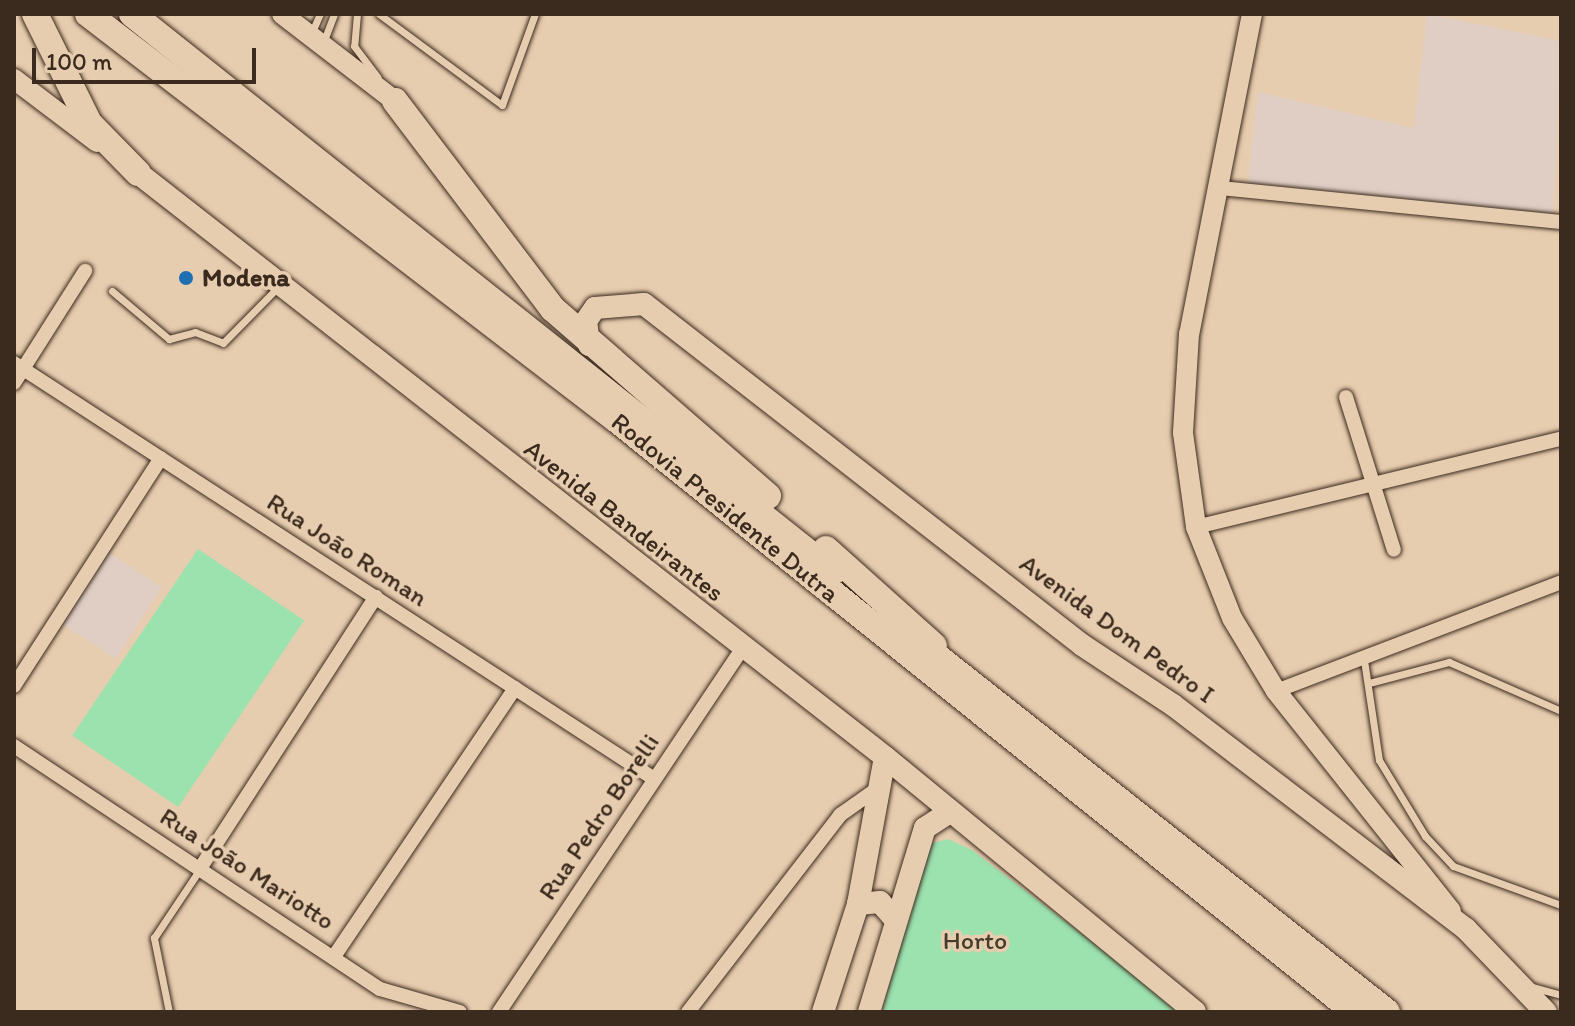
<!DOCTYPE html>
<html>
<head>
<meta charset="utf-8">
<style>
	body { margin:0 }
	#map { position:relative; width:1575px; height:1026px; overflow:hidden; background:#e7cdaf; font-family:Itim,sans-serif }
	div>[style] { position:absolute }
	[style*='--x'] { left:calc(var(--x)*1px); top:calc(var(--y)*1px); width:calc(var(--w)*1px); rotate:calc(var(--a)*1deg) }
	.built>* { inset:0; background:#e0cec5; transform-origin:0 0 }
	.green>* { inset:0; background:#9be2af; transform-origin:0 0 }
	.roads { filter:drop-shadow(0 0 2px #3b2a1e) drop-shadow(0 0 2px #3b2a1e) }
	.service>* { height:7px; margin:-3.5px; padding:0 3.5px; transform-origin:3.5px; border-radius:3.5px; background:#e7cdaf }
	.minor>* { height:14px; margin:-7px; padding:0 7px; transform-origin:7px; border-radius:7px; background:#e7cdaf }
	.secondary>* { height:20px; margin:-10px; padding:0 10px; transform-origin:10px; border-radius:10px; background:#e7cdaf }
	.primary>* { height:22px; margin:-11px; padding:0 11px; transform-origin:11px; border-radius:11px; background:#e7cdaf }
	.motorway>* { height:26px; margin:-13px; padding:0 13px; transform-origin:13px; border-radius:13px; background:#e7cdaf }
	.dots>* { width:22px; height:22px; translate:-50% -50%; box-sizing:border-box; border:4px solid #e7cdaf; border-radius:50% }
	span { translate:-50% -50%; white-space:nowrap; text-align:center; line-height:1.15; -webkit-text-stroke:7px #e7cdaf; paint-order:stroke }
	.poi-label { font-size:26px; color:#3b2a1e; font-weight:700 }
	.left { translate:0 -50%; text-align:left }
	.street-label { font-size:26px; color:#3b2a1e }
	.park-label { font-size:26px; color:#453c2c }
	.frame { position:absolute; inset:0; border:16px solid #3b2a1e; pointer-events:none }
	.scale { position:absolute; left:32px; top:48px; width:224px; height:36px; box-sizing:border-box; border:4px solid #3b2a1e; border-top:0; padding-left:10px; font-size:24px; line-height:28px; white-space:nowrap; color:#3b2a1e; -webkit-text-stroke:6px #e7cdaf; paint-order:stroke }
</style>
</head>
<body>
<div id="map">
	<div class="built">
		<i style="clip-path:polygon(1427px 14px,1561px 41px,1553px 215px,1248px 183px,1258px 92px,1414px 128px)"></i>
		<i style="left:109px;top:553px;width:63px;height:85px;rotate:33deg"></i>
	</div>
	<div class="green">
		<i style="left:198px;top:549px;width:128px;height:225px;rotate:34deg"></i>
		<i style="clip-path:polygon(948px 839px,972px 850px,1184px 1012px,882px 1012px,922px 862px,933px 843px)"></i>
	</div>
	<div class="roads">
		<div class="service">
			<i style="--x:357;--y:14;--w:32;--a:95"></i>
			<i style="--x:354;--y:46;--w:39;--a:53"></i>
			<i style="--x:379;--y:14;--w:153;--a:36.5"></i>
			<i style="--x:502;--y:105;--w:97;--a:-70.1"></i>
			<i style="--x:311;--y:34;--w:22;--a:-66"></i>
			<i style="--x:323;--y:43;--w:31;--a:-69"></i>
			<i style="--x:112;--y:291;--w:75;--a:40.1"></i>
			<i style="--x:169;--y:339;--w:27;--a:-15"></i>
			<i style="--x:195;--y:332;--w:30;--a:21"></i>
			<i style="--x:223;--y:343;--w:78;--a:-45.5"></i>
			<i style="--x:1364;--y:660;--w:101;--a:81.5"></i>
			<i style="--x:1379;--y:760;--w:89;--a:58.8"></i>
			<i style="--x:1425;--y:836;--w:41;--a:47"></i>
			<i style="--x:1453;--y:866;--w:115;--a:19.9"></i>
			<i style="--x:1369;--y:683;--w:83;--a:-14.7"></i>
			<i style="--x:1449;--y:662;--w:122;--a:23.6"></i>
			<i style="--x:1532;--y:987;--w:30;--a:15"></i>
			<i style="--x:169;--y:1012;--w:76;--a:-101.5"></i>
			<i style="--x:154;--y:938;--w:83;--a:-56.3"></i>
		</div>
		<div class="minor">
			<i style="--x:1220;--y:188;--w:343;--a:5.7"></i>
			<i style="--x:14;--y:363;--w:762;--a:33"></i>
			<i style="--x:14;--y:383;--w:133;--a:-57.6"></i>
			<i style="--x:1346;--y:397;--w:160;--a:72.6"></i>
			<i style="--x:1196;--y:527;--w:375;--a:-13.6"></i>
			<i style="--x:14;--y:686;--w:271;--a:-57.2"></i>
			<i style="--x:1276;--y:691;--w:305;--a:-20.9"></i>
			<i style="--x:14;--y:746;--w:439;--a:33.6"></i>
			<i style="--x:380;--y:989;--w:83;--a:16"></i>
			<i style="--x:201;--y:867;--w:322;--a:-57.1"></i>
			<i style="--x:335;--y:955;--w:322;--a:-56"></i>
			<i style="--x:499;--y:1012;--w:437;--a:-56.2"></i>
			<i style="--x:688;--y:1012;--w:249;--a:-52.3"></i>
			<i style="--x:840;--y:815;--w:50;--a:-35.3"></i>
		</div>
		<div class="secondary">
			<i style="--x:282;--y:14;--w:143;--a:37.6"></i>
			<i style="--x:1252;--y:14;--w:326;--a:101.1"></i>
			<i style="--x:1189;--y:334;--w:99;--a:93.5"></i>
			<i style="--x:1183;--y:433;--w:95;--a:82.1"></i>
			<i style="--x:1196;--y:527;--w:98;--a:68.4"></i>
			<i style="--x:1232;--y:618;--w:85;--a:58.9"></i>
			<i style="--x:1276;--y:691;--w:281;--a:51.5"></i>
			<i style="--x:14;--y:79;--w:104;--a:37.2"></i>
		</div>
		<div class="primary">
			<i style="--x:138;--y:173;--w:948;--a:38.02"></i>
			<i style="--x:885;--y:757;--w:401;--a:39.4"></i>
			<i style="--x:589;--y:345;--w:24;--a:-97"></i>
			<i style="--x:586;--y:321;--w:16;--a:-55"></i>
			<i style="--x:595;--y:308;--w:49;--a:-4.7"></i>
			<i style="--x:644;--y:304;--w:555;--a:37.9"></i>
			<i style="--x:1082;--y:645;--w:109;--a:33.4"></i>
			<i style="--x:1173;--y:705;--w:369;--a:37.4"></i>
			<i style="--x:1466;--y:929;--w:115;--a:46.1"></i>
			<i style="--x:858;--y:904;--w:22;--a:-5"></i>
			<i style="--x:880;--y:902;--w:23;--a:49"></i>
			<i style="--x:823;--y:1012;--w:114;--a:-72"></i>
			<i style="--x:858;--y:904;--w:149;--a:-79.6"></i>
			<i style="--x:869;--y:1012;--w:192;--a:-73.1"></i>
			<i style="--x:925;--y:828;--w:30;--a:-33"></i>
		</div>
		<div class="motorway">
			<i style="--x:35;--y:14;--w:122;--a:63.6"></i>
			<i style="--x:89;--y:123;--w:70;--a:45.6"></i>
			<i style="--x:88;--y:14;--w:667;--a:37.51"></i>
			<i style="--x:617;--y:420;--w:946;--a:38.74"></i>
			<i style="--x:132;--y:14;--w:896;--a:38.52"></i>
			<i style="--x:395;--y:101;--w:261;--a:52.8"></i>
			<i style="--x:553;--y:309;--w:285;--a:41"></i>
			<i style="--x:826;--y:549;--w:145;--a:41.9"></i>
			<i style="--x:916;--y:640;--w:600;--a:38.3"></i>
		</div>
	</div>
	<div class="dots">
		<i style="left:186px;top:278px;background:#1f6fb2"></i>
	</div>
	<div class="poi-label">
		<span class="left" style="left:202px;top:278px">Modena</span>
	</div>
	<div class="street-label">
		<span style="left:725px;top:508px;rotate:39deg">Rodovia Presidente Dutra</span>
		<span style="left:624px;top:521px;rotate:38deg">Avenida Bandeirantes</span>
		<span style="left:347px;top:550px;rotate:33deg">Rua João Roman</span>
		<span style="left:1117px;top:629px;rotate:36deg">Avenida Dom Pedro I</span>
		<span style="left:599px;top:817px;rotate:-56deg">Rua Pedro Borelli</span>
		<span style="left:247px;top:869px;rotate:33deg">Rua João Mariotto</span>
	</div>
	<div class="park-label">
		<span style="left:975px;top:941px">Horto</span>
	</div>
	<div class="frame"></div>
	<div class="scale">100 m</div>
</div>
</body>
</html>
